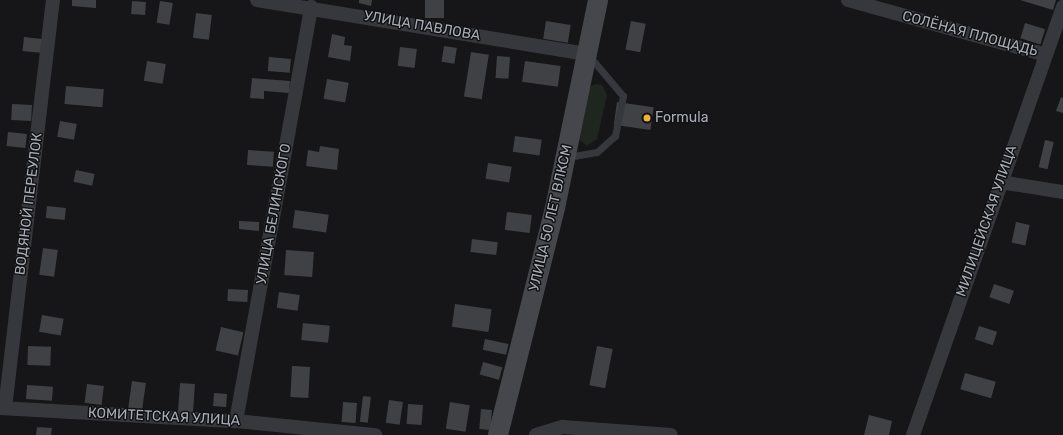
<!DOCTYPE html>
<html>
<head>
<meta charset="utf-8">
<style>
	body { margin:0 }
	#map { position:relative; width:1063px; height:435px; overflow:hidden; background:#161618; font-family:Rubik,sans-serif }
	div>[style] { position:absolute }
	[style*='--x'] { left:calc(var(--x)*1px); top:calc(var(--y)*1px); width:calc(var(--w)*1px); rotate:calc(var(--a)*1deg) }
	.green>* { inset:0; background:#1e261f }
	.building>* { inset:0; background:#404145; transform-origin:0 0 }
	.service>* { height:7px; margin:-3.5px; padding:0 3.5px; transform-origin:3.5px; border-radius:3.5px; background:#37383d }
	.minor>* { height:14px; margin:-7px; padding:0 7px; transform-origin:7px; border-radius:7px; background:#37383d }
	.secondary>* { height:20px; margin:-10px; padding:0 10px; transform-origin:10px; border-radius:10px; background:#45474d }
	.dots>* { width:11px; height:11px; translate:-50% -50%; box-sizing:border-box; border:2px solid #111113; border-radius:50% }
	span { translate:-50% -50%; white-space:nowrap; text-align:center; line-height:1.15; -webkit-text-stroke:3px #111113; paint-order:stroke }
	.street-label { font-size:14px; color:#a8adb8 }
	.poi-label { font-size:14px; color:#a8adb8 }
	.left { translate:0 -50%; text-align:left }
</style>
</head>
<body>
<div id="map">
	<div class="green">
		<i style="clip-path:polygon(595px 84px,602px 85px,607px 95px,597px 139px,587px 146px,577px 138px,588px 88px)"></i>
	</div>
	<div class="building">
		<i style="clip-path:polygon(72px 0,96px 0,96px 8px,72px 6px)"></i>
		<i style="clip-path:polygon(359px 0,372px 0,371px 6px,359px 3px)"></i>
		<i style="left:425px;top:0;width:19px;height:18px"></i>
		<i style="clip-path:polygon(1020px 0,1056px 0,1053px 10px)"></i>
		<i style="left:132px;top:1px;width:14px;height:13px;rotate:4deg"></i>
		<i style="left:160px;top:1px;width:13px;height:22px;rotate:9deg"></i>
		<i style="left:196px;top:13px;width:16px;height:25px;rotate:7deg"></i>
		<i style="left:546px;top:21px;width:25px;height:18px;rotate:9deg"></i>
		<i style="left:631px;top:21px;width:15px;height:29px;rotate:11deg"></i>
		<i style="left:1025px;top:23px;width:21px;height:16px;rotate:17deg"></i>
		<i style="clip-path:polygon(332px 34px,345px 37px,344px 45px,352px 46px,350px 61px,328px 57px)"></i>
		<i style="left:24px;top:37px;width:18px;height:14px;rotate:6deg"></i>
		<i style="left:444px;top:46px;width:13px;height:16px;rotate:9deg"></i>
		<i style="left:400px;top:47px;width:17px;height:19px;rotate:7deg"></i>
		<i style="left:471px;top:52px;width:18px;height:45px;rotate:9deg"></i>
		<i style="left:497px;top:56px;width:13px;height:22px;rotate:4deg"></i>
		<i style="left:269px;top:57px;width:22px;height:14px;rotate:5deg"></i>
		<i style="left:147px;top:61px;width:19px;height:20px;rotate:9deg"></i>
		<i style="left:525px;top:61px;width:36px;height:21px;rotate:8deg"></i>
		<i style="clip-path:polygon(252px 78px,290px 81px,289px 93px,264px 91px,264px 99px,250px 98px)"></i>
		<i style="left:327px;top:79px;width:22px;height:20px;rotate:10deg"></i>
		<i style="left:66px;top:86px;width:38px;height:18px;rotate:5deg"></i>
		<i style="clip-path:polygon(1061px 97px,1063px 98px,1063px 113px,1056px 111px)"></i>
		<i style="left:617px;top:102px;width:37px;height:23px;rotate:8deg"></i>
		<i style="left:12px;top:104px;width:20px;height:16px;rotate:3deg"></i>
		<i style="left:60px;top:121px;width:17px;height:16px;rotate:10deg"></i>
		<i style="left:8px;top:132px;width:19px;height:14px;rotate:6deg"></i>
		<i style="left:515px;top:136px;width:27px;height:16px;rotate:8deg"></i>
		<i style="left:1045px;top:140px;width:9px;height:28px;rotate:13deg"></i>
		<i style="clip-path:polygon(320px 146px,339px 149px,337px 170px,306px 166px,308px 150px,319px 152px)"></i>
		<i style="left:248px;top:150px;width:26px;height:15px;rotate:4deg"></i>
		<i style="left:488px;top:163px;width:24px;height:16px;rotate:9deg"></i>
		<i style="left:76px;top:170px;width:19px;height:12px;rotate:12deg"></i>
		<i style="left:47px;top:206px;width:19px;height:12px;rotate:6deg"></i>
		<i style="left:295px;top:210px;width:34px;height:18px;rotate:8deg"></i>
		<i style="left:507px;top:212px;width:25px;height:18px;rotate:7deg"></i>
		<i style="clip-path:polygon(239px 221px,259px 222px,259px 231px,239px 229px)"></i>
		<i style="left:1016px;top:222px;width:14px;height:21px;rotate:12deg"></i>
		<i style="left:472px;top:239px;width:26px;height:13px;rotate:7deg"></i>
		<i style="left:43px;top:248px;width:15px;height:27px;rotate:8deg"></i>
		<i style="left:286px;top:250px;width:28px;height:25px;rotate:4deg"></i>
		<i style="left:994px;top:284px;width:21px;height:14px;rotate:19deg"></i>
		<i style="left:228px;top:289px;width:20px;height:12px;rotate:3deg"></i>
		<i style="left:279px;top:292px;width:21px;height:16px;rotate:8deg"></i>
		<i style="left:455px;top:304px;width:37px;height:23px;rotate:8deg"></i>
		<i style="left:42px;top:315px;width:22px;height:17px;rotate:10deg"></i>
		<i style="left:303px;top:323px;width:27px;height:17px;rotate:6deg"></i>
		<i style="left:979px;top:326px;width:19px;height:14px;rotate:18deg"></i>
		<i style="left:221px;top:327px;width:23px;height:24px;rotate:13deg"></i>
		<i style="left:485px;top:339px;width:24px;height:11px;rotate:12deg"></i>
		<i style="left:28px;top:346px;width:23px;height:19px;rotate:2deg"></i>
		<i style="left:597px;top:346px;width:16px;height:40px;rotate:11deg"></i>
		<i style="left:483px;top:362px;width:20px;height:13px;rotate:15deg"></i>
		<i style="left:292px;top:366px;width:18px;height:31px;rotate:3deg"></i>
		<i style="left:965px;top:373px;width:32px;height:17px;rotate:16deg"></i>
		<i style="left:132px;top:381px;width:14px;height:30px;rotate:8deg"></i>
		<i style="left:180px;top:383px;width:15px;height:28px;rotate:4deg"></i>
		<i style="left:87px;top:384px;width:17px;height:19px;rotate:7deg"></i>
		<i style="left:27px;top:385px;width:26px;height:14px;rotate:4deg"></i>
		<i style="left:214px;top:393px;width:13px;height:13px;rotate:4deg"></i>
		<i style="left:363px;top:396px;width:8px;height:26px;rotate:7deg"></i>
		<i style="left:389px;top:400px;width:14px;height:23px;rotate:8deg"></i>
		<i style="left:343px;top:402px;width:14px;height:20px;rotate:4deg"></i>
		<i style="left:450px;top:402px;width:20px;height:27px;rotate:9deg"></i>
		<i style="left:408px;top:404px;width:15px;height:20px;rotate:4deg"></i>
		<i style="left:481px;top:409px;width:11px;height:20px;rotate:5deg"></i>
		<i style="clip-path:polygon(869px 415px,892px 421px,889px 435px,864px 435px)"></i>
		<i style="clip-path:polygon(37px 427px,52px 428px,51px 435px,36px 435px)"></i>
	</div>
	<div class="service">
		<i style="--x:568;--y:157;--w:29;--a:-10"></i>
		<i style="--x:597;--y:152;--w:24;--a:-42"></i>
		<i style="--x:615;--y:136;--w:41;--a:-78.7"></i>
		<i style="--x:623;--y:96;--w:51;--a:-130.2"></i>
	</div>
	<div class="minor">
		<i style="--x:257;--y:0;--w:334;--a:9.3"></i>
		<i style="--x:848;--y:0;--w:205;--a:15.5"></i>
		<i style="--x:1000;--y:182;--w:64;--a:9"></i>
		<i style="--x:0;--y:408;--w:236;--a:3.2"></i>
		<i style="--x:236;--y:421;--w:140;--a:5.8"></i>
		<i style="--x:5;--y:408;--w:411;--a:-83.3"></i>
		<i style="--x:236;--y:421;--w:421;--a:-79.7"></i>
		<i style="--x:536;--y:435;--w:28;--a:-17"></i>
		<i style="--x:563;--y:427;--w:108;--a:4.2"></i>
		<i style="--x:913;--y:435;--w:454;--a:-70.7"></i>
	</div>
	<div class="secondary">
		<i style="--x:498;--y:435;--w:234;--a:-75.9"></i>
		<i style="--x:555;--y:208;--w:212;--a:-78.3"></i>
	</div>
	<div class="dots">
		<i style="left:647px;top:118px;background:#f2b134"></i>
	</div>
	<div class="street-label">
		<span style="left:422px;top:26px;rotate:10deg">УЛИЦА ПАВЛОВА</span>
		<span style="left:970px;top:34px;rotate:15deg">СОЛЁНАЯ ПЛОЩАДЬ</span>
		<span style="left:29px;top:204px;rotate:-83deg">ВОДЯНОЙ ПЕРЕУЛОК</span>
		<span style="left:274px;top:214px;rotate:-80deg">УЛИЦА БЕЛИНСКОГО</span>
		<span style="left:551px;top:218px;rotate:-77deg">УЛИЦА 50 ЛЕТ ВЛКСМ</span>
		<span style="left:987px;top:221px;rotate:-71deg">МИЛИЦЕЙСКАЯ УЛИЦА</span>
		<span style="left:164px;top:417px;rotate:3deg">КОМИТЕТСКАЯ УЛИЦА</span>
	</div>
	<div class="poi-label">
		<span class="left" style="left:655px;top:118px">Formula</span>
	</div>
</div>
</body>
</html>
